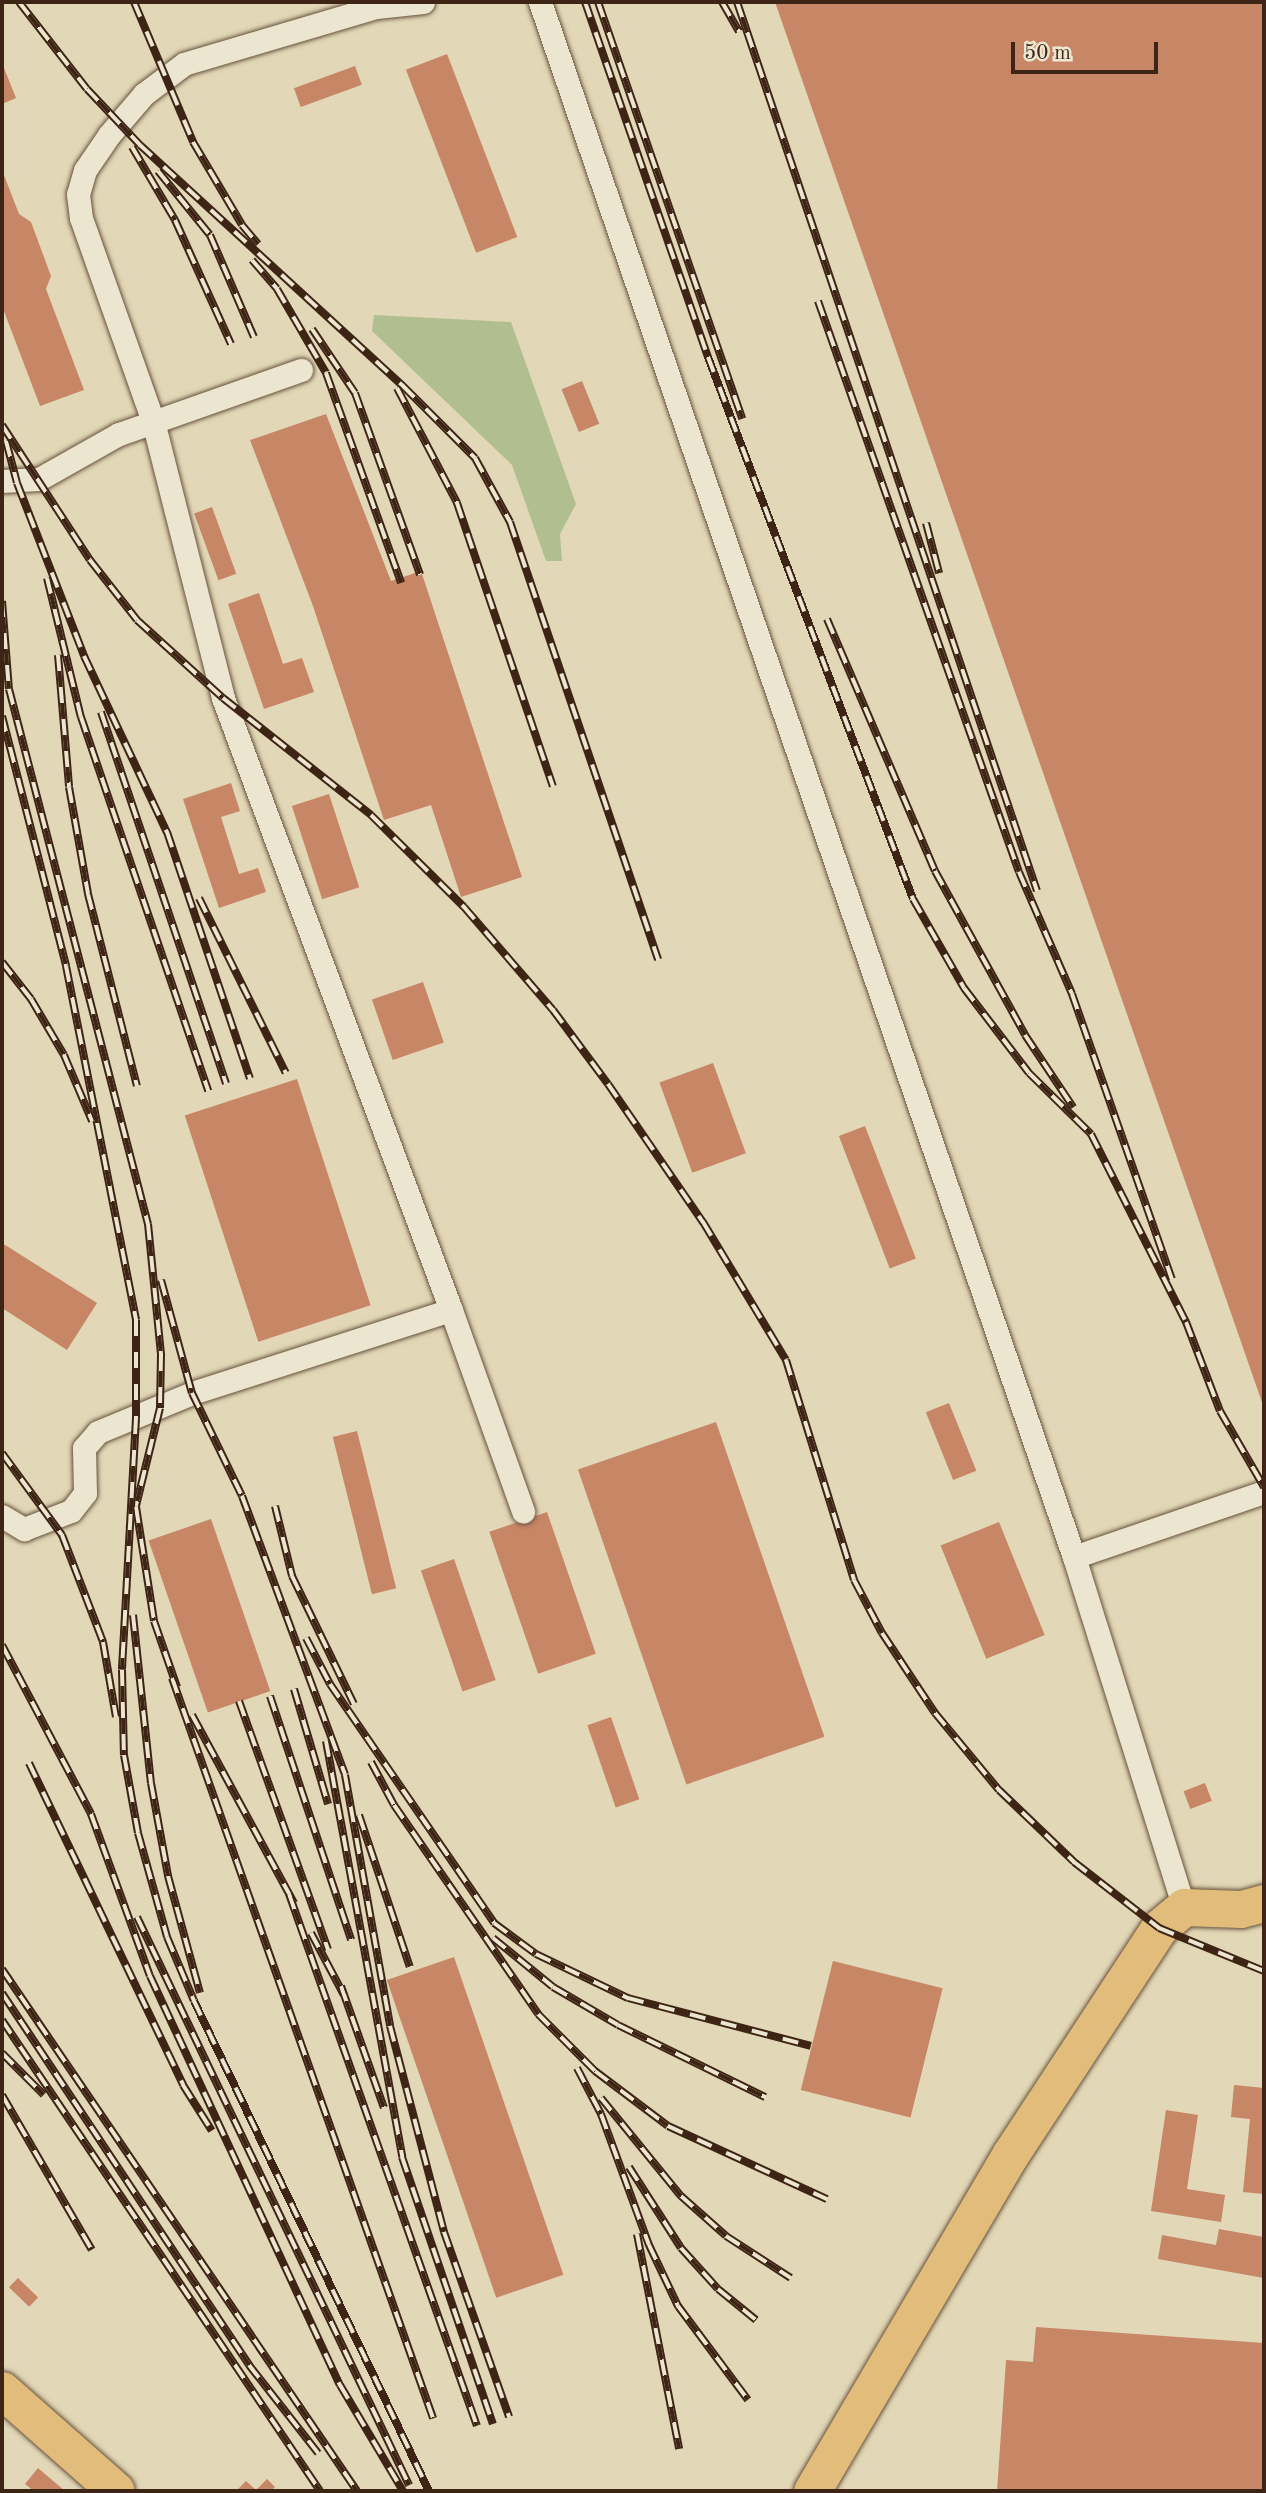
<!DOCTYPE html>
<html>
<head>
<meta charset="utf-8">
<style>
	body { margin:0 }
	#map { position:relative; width:1266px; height:2493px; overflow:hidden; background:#e2d7b6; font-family:"Old Standard TT",serif }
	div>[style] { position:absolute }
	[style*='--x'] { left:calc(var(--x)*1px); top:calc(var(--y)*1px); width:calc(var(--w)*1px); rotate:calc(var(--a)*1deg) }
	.green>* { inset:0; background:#b1bf90 }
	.building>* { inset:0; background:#c78665; transform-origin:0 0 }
	.roads { filter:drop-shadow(0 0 2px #67513d) drop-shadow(0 0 2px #67513d) }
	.minor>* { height:23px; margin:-11.5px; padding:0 11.5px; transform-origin:11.5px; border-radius:11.5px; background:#ece5d0 }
	.primary>* { height:37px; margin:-18.5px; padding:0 18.5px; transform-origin:18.5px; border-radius:18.5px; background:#e1bc7b }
	.rail>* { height:8px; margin-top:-4px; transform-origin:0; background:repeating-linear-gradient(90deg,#ece5d0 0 16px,#3e2415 0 32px); box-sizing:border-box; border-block:2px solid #3e2415 }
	span { translate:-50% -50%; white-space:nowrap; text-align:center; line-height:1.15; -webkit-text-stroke:5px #ece5d0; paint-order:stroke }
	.frame { position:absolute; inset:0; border:4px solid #3e2415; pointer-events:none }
	.scale { position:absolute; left:1011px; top:42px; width:147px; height:32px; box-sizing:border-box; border:4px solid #3e2415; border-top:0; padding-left:9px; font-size:21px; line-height:24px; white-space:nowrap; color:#3e2415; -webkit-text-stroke:5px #ece5d0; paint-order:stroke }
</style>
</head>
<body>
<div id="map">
	<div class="green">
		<i style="clip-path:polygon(374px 315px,511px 322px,576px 504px,560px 534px,562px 561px,546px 561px,512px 465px,372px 331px)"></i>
	</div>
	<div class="building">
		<i style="clip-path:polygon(775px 2px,1264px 2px,1264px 1408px)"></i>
		<i style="left:447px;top:54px;width:196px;height:44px;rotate:69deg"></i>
		<i style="clip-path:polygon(2px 63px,16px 98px,2px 104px)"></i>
		<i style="left:355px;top:66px;width:20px;height:65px;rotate:70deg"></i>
		<i style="clip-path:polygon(2px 170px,19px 214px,31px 222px,51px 276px,46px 289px,84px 390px,40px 406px,2px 306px)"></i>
		<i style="left:582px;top:381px;width:46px;height:22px;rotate:68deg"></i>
		<i style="clip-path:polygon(326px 414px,391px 581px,421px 571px,522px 877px,461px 897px,431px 805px,384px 820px,313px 606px,250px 440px)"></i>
		<i style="left:212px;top:507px;width:71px;height:19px;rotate:70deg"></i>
		<i style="clip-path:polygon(259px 593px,283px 664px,302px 658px,314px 692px,264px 709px,228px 604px)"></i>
		<i style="clip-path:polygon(231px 783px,240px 811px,221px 817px,239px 874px,258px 868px,266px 892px,219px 908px,183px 799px)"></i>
		<i style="left:329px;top:794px;width:98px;height:39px;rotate:72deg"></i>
		<i style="left:423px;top:982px;width:64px;height:54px;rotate:71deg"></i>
		<i style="left:713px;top:1063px;width:96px;height:57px;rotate:70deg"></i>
		<i style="left:297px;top:1079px;width:238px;height:118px;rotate:72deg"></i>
		<i style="left:865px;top:1126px;width:142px;height:28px;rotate:69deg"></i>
		<i style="clip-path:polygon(2px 1243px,97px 1303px,67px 1350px,2px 1308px)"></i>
		<i style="left:949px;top:1403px;width:73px;height:25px;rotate:68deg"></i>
		<i style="left:716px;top:1422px;width:333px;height:146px;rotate:71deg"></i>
		<i style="left:357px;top:1431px;width:162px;height:25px;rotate:76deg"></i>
		<i style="left:547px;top:1512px;width:150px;height:61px;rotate:71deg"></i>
		<i style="left:211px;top:1519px;width:182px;height:66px;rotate:71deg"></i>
		<i style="left:999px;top:1522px;width:122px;height:63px;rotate:68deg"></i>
		<i style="left:454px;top:1559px;width:128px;height:35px;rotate:71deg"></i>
		<i style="left:611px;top:1717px;width:87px;height:25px;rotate:71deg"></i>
		<i style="left:1205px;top:1783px;width:19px;height:23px;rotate:69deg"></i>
		<i style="left:454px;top:1957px;width:336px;height:71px;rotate:71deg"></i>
		<i style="left:833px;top:1961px;width:113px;height:133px;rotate:14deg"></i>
		<i style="clip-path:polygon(1234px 2085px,1264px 2088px,1264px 2194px,1243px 2192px,1250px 2119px,1231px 2117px)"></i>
		<i style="clip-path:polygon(1166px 2110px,1198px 2115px,1187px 2189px,1225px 2195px,1221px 2222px,1151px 2211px)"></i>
		<i style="clip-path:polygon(1219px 2229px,1264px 2237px,1264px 2278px,1158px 2259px,1162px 2235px,1216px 2245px)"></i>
		<i style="left:18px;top:2278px;width:28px;height:13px;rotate:44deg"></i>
		<i style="clip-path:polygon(1036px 2327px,1264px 2343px,1264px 2491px,997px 2491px,1006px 2360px,1033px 2362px)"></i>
		<i style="clip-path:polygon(38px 2468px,65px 2491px,34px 2491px,25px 2484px)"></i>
		<i style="clip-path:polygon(267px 2479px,275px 2487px,271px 2491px,236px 2491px,246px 2481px,256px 2490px)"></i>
	</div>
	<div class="roads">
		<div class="minor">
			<i style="--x:423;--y:2;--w:47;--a:173.9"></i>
			<i style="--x:376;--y:7;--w:200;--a:163.5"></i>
			<i style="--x:184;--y:64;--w:50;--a:143.1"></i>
			<i style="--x:144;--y:94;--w:54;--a:130.5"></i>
			<i style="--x:109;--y:135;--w:42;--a:124.4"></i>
			<i style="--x:85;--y:170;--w:25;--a:106"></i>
			<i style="--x:78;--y:194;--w:24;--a:83"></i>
			<i style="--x:81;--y:218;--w:215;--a:70.5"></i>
			<i style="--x:153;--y:421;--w:286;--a:75.8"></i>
			<i style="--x:223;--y:698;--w:653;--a:69.57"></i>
			<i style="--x:540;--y:2;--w:1644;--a:71.05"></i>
			<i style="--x:1074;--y:1557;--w:367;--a:72.6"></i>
			<i style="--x:2;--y:481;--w:37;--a:-3"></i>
			<i style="--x:39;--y:479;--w:92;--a:-29.4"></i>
			<i style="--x:119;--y:434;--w:193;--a:-19.4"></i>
			<i style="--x:2;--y:1516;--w:26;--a:31"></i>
			<i style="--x:24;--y:1529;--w:50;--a:-21"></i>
			<i style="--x:71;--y:1511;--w:23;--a:-52"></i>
			<i style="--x:85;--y:1493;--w:45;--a:-91.3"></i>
			<i style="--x:84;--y:1448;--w:21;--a:-49"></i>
			<i style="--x:98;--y:1432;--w:102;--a:-22.5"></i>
			<i style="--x:192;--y:1393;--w:272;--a:-17.8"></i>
			<i style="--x:451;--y:1310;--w:214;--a:70.3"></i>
			<i style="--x:1074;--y:1557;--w:201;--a:-18.9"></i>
		</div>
		<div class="primary">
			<i style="--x:2;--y:2390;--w:152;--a:41.5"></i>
			<i style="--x:812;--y:2491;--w:390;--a:-59.5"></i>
			<i style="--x:1010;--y:2155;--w:272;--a:-56.7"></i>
			<i style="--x:1159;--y:1928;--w:33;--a:-40"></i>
			<i style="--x:1184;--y:1907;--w:57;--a:2"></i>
			<i style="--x:1241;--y:1909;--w:24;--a:-15"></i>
		</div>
	</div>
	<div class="rail">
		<i style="--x:19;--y:2;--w:110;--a:52"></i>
		<i style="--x:87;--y:89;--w:77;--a:46.6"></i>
		<i style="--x:140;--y:145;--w:357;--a:42.5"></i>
		<i style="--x:403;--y:386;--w:102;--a:45"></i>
		<i style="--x:475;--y:458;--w:73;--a:61.3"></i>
		<i style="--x:510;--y:522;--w:462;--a:71.3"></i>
		<i style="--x:134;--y:2;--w:152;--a:67.1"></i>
		<i style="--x:193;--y:142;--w:96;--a:59.4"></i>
		<i style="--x:242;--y:225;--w:25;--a:50"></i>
		<i style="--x:585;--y:2;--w:376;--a:70.9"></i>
		<i style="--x:708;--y:357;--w:579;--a:69.28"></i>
		<i style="--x:913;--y:899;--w:103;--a:60.2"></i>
		<i style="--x:964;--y:988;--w:107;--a:52.6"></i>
		<i style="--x:1029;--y:1073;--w:87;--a:44.5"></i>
		<i style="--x:1091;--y:1134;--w:211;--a:63.2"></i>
		<i style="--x:1186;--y:1322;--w:95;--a:69.1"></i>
		<i style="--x:1220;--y:1411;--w:88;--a:59.9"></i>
		<i style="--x:598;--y:2;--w:441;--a:70.9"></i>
		<i style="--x:722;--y:2;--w:34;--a:60"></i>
		<i style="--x:737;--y:2;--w:938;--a:71.35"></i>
		<i style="--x:132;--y:147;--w:85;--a:59.5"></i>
		<i style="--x:175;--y:220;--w:136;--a:65.7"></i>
		<i style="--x:158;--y:171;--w:82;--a:50.9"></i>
		<i style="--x:210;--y:235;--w:111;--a:66.7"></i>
		<i style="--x:252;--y:260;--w:38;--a:49"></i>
		<i style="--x:277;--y:289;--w:97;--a:59.7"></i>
		<i style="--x:326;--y:373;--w:223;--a:70.3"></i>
		<i style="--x:818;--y:301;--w:605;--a:70.61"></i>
		<i style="--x:1019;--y:872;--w:133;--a:66.5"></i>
		<i style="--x:1072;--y:994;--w:302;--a:70.7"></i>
		<i style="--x:312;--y:329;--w:77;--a:56.1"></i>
		<i style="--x:355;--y:393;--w:193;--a:70.3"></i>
		<i style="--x:397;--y:388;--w:130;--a:62.4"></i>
		<i style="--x:457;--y:503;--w:299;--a:71.3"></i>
		<i style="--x:2;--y:425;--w:161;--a:56.9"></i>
		<i style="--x:90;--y:560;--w:76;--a:51.9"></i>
		<i style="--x:137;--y:620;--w:116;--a:42.2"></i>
		<i style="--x:223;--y:698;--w:189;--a:38.3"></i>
		<i style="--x:371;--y:815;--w:131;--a:44.7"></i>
		<i style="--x:464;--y:907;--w:136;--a:49.2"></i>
		<i style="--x:553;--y:1010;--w:92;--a:53.4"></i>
		<i style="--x:608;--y:1084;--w:168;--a:55.5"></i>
		<i style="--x:703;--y:1222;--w:161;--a:59"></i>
		<i style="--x:786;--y:1360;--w:230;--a:72.8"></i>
		<i style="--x:854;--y:1580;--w:60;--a:62.2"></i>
		<i style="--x:882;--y:1633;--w:96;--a:56.5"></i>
		<i style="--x:935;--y:1713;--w:100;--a:50.3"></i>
		<i style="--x:999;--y:1790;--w:104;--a:43.8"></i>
		<i style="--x:1074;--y:1862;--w:108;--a:37.8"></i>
		<i style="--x:1159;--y:1928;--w:113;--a:22.3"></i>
		<i style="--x:6;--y:441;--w:43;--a:75.3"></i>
		<i style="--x:17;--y:483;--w:186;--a:68.8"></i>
		<i style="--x:84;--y:656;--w:195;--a:64.8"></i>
		<i style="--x:167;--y:832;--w:260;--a:71.4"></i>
		<i style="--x:926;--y:523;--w:52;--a:75.4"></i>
		<i style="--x:47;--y:578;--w:143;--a:76.3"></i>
		<i style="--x:81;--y:717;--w:395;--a:71.2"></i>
		<i style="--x:2;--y:601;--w:88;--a:85.5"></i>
		<i style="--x:9;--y:689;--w:553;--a:75.44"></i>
		<i style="--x:148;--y:1224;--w:132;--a:84.3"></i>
		<i style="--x:161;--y:1355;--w:53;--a:91.1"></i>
		<i style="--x:160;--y:1408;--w:101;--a:103.8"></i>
		<i style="--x:827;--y:619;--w:274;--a:66.8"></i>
		<i style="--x:935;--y:871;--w:187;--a:61.2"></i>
		<i style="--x:1025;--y:1035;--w:87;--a:56.3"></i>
		<i style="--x:58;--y:655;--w:132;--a:85.2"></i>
		<i style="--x:69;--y:787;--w:109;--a:79.9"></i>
		<i style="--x:88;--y:894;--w:198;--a:75.7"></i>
		<i style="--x:101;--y:712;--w:392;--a:71.4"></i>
		<i style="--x:2;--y:716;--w:258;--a:75.6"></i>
		<i style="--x:66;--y:966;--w:361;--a:78.8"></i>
		<i style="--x:136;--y:1320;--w:98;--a:90"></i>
		<i style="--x:136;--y:1418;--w:252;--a:93.2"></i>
		<i style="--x:122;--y:1670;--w:85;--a:88.7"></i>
		<i style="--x:124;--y:1755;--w:79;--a:79.8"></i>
		<i style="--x:138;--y:1833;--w:108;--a:74.4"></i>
		<i style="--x:167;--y:1937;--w:69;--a:67.1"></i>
		<i style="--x:194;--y:2001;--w:543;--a:64.38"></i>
		<i style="--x:199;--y:898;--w:195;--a:63.6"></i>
		<i style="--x:2;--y:962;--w:47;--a:51.9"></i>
		<i style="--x:31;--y:999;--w:65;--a:59.5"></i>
		<i style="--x:64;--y:1055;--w:72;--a:67"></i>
		<i style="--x:161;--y:1280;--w:117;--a:74.7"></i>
		<i style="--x:192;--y:1393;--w:114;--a:64.1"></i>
		<i style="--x:242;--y:1496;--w:297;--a:69.7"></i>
		<i style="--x:345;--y:1775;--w:255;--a:79.8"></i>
		<i style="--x:390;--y:2026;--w:213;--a:75.3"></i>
		<i style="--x:444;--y:2232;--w:196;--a:70.6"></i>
		<i style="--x:2;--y:1453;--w:102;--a:53.8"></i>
		<i style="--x:62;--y:1535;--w:115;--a:69"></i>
		<i style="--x:103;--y:1642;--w:76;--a:80.2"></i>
		<i style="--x:275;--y:1506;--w:72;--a:76.3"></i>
		<i style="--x:292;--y:1576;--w:142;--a:64.2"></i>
		<i style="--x:136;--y:1507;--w:115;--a:81"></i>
		<i style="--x:154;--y:1621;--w:70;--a:70.8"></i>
		<i style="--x:133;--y:1615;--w:169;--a:83.9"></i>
		<i style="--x:151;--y:1783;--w:95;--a:79.6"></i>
		<i style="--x:168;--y:1876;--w:121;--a:74.7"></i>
		<i style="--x:306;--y:1638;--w:52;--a:62.4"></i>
		<i style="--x:330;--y:1684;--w:290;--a:55.5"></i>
		<i style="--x:494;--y:1923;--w:52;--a:36.4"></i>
		<i style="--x:536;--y:1954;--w:102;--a:25.6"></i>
		<i style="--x:628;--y:1998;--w:189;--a:14.7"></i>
		<i style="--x:2;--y:1645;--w:191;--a:62.2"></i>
		<i style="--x:91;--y:1814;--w:172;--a:70"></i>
		<i style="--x:150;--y:1976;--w:451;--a:65.1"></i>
		<i style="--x:340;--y:2385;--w:123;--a:59.3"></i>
		<i style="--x:172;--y:1678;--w:785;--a:70.57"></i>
		<i style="--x:294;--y:1689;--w:120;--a:73.5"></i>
		<i style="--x:270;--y:1696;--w:257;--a:71.6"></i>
		<i style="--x:239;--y:1701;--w:264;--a:70.3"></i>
		<i style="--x:192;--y:1715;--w:214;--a:61.5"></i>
		<i style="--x:326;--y:1741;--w:423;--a:79.6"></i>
		<i style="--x:402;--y:2157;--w:282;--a:71.2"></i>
		<i style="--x:371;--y:1762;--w:49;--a:61.9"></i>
		<i style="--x:394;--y:1805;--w:254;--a:55.4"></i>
		<i style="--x:538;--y:2014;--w:81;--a:45"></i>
		<i style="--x:595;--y:2071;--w:91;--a:37"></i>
		<i style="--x:668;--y:2126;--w:175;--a:24.7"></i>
		<i style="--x:29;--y:1763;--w:357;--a:64.4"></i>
		<i style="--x:183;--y:2085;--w:54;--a:57.8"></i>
		<i style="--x:359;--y:1815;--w:160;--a:71.5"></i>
		<i style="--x:289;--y:1894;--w:564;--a:70.54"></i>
		<i style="--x:137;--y:1917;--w:630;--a:64.41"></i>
		<i style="--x:311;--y:1933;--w:70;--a:62"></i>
		<i style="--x:493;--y:1938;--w:77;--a:39.2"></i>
		<i style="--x:553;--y:1987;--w:75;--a:30.3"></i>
		<i style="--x:618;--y:2025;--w:164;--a:26.1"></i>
		<i style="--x:2;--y:1969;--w:631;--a:55.78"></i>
		<i style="--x:341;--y:1986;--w:129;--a:70.6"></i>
		<i style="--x:2;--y:1993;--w:447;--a:56.4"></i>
		<i style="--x:249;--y:2365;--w:112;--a:51.9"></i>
		<i style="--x:2;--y:2020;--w:568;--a:55.97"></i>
		<i style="--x:2;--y:2053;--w:59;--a:45"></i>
		<i style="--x:577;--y:2068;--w:52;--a:62.4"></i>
		<i style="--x:601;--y:2114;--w:140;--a:69.9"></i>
		<i style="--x:649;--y:2245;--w:68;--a:64.6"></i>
		<i style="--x:678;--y:2306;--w:117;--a:53.3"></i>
		<i style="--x:2;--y:2095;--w:179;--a:59.9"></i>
		<i style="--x:601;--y:2098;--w:127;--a:50.8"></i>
		<i style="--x:681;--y:2196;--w:60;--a:41.6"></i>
		<i style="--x:726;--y:2236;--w:77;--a:32.9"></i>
		<i style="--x:629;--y:2167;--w:96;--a:57.3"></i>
		<i style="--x:681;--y:2248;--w:55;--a:47.9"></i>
		<i style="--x:718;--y:2289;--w:49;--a:39.2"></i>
		<i style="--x:637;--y:2234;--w:219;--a:78.9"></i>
	</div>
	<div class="frame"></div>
	<div class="scale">50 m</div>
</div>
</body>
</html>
